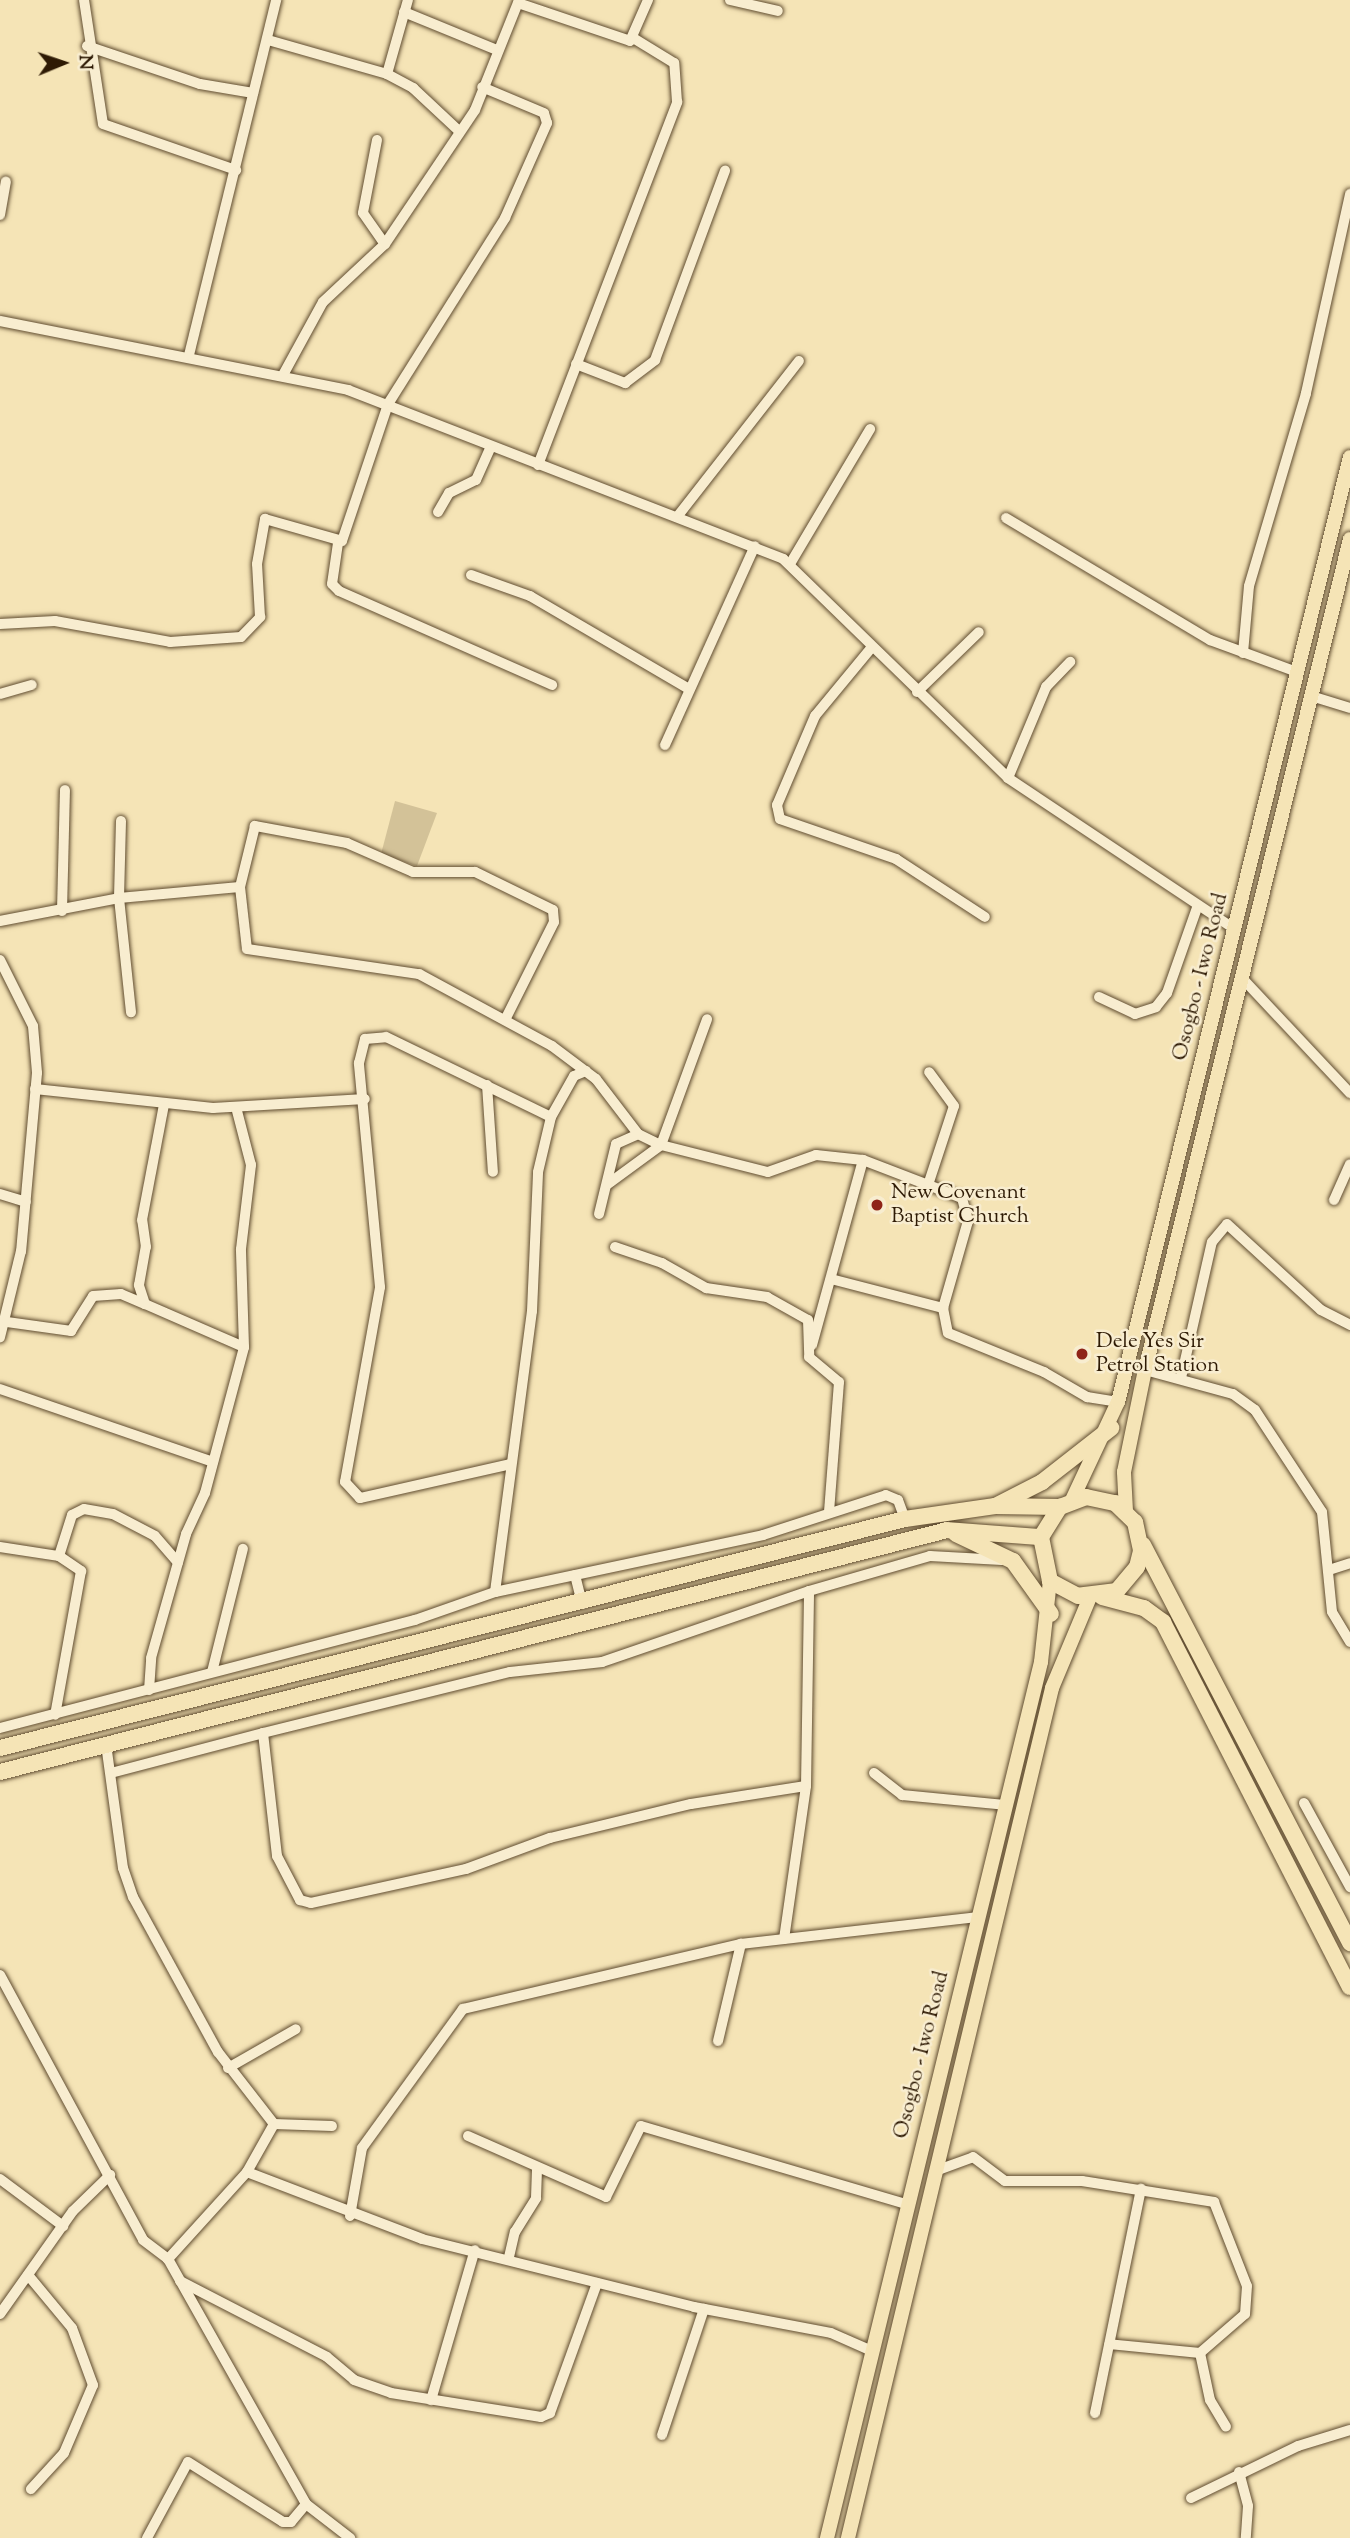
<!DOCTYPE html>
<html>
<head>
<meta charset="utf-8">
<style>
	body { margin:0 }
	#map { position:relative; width:1350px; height:2538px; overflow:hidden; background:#f5e4b6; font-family:"Sorts Mill Goudy",serif }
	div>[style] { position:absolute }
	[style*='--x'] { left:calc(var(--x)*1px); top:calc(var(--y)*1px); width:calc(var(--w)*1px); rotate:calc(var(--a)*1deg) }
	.green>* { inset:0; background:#d3c298 }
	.roads { filter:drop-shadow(0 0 2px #604c30) drop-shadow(0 0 2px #604c30) }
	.minor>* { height:10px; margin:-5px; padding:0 5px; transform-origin:5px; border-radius:5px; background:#f8edd0 }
	.primary>* { height:14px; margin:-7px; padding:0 7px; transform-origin:7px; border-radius:7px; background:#f5e4b6 }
	.trunk>* { height:16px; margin:-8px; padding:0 8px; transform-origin:8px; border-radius:8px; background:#f5e4b6 }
	.dots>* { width:19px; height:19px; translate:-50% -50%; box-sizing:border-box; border:4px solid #f8edd0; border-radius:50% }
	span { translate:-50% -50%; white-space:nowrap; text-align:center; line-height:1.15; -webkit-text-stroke:5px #f8edd0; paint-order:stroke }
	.street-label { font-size:21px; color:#2e1a04 }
	.poi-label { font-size:21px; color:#2e1a04 }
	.left { translate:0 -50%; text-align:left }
	.north { position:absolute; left:28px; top:28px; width:70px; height:70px; -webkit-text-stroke:5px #f8edd0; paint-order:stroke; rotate:88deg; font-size:19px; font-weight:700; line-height:28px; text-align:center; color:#2e1a04 }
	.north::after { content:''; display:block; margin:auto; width:24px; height:32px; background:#2e1a04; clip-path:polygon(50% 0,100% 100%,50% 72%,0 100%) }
</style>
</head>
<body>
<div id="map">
	<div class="green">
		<i style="clip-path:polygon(395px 801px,437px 813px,417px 866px,381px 854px)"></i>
	</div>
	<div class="roads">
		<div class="minor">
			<i style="--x:84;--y:0;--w:125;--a:81.3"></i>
			<i style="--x:103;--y:124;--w:141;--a:19.1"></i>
			<i style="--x:730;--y:0;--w:49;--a:12.9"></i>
			<i style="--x:518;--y:3;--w:118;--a:18.7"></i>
			<i style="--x:630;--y:41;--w:45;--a:-66.3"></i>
			<i style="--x:404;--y:12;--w:100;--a:22.2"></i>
			<i style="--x:268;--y:40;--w:124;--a:15.9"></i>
			<i style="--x:387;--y:74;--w:30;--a:28"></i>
			<i style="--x:413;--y:88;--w:62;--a:43"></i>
			<i style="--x:87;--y:46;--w:119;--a:18.6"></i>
			<i style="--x:200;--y:84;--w:54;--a:9.6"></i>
			<i style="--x:387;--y:74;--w:77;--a:-74.2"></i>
			<i style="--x:377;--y:140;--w:74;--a:100.9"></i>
			<i style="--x:363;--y:213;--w:38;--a:55"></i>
			<i style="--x:0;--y:215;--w:34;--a:-80"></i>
			<i style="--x:0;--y:321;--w:355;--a:11.2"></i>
			<i style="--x:348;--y:390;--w:467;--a:21.2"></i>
			<i style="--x:783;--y:559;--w:314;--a:44.2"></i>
			<i style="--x:1008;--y:778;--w:272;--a:33.7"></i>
			<i style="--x:189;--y:355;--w:366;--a:-76.2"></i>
			<i style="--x:576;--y:364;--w:53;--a:21.2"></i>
			<i style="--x:625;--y:383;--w:38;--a:-37"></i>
			<i style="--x:655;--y:360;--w:202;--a:-69.7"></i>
			<i style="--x:283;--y:375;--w:83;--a:-61.3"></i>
			<i style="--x:323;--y:302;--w:85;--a:-43.1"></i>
			<i style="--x:385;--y:244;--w:161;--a:-56.1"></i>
			<i style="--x:475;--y:110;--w:118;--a:-68.2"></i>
			<i style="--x:538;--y:465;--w:389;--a:-69"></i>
			<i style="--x:677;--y:102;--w:39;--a:-94"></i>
			<i style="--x:674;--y:63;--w:46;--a:-148.4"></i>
			<i style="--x:438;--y:512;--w:22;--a:-60"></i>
			<i style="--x:449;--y:493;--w:30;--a:-26"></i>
			<i style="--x:476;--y:480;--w:36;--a:-66"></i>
			<i style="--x:677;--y:517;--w:198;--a:-52"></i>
			<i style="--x:1006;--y:518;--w:238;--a:30.9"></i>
			<i style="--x:1210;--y:640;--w:93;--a:20.2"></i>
			<i style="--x:338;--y:543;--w:41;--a:98.3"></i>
			<i style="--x:332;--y:584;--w:10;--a:45"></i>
			<i style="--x:339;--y:591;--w:233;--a:23.8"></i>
			<i style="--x:790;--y:564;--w:157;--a:-59.3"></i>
			<i style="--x:471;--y:575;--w:63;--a:19.6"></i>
			<i style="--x:530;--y:596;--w:181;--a:30.3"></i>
			<i style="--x:0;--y:624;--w:55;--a:-3.1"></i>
			<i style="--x:55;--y:621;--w:117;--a:10.3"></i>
			<i style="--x:170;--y:642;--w:71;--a:-4"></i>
			<i style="--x:241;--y:637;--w:28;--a:-46"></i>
			<i style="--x:260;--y:617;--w:53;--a:-93.2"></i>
			<i style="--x:257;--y:564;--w:46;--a:-79.9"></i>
			<i style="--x:265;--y:519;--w:80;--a:15.9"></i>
			<i style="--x:342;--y:541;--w:145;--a:-71.4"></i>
			<i style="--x:388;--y:404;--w:220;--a:-57.8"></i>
			<i style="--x:505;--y:218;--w:104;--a:-66.1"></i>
			<i style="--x:547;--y:123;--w:10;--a:-107"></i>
			<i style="--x:544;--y:113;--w:67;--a:-157.2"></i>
			<i style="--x:872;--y:647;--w:89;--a:129.6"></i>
			<i style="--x:815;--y:716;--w:97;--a:113.1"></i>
			<i style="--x:777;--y:805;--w:14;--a:78"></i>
			<i style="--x:780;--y:819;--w:123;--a:19"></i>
			<i style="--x:896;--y:859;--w:106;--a:33.1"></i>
			<i style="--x:1243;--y:653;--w:67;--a:-84.9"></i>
			<i style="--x:1249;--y:586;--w:201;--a:-73.5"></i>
			<i style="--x:1306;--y:393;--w:204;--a:-77.5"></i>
			<i style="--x:917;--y:692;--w:86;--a:-44.1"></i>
			<i style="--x:0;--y:694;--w:33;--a:-16"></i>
			<i style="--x:1311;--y:696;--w:41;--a:17.1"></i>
			<i style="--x:665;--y:745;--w:218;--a:-65.7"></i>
			<i style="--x:1008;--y:778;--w:99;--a:-67.3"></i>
			<i style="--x:1046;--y:687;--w:35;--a:-46"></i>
			<i style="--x:121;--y:821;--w:77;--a:91.5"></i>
			<i style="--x:119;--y:898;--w:115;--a:84"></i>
			<i style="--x:62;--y:911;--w:121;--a:-88.6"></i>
			<i style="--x:0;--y:921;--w:121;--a:-10.9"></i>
			<i style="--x:119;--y:898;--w:121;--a:-5.2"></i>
			<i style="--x:0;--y:960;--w:74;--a:63.4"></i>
			<i style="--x:33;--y:1026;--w:47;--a:85.1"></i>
			<i style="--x:37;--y:1073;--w:179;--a:95.1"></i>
			<i style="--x:21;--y:1251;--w:89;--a:103.7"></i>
			<i style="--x:1242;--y:978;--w:158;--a:46.8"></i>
			<i style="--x:1099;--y:997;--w:40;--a:25"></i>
			<i style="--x:1135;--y:1014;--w:22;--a:-18"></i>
			<i style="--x:1156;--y:1007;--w:18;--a:-52"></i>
			<i style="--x:1167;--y:993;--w:93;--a:-70.6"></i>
			<i style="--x:506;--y:1018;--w:107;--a:-63.4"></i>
			<i style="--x:554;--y:922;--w:12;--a:-95"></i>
			<i style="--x:553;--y:910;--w:87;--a:-154"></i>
			<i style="--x:475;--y:872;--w:62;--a:180"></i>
			<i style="--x:413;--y:872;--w:72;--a:-156.3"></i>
			<i style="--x:347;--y:843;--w:94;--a:-169.5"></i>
			<i style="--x:255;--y:826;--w:63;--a:103.8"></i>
			<i style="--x:240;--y:887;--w:62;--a:83.6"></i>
			<i style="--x:247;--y:949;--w:174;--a:8.3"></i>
			<i style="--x:419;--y:974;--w:151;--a:28.4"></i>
			<i style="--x:552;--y:1046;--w:55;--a:36.9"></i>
			<i style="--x:596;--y:1079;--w:69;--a:52.6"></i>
			<i style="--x:638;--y:1134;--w:25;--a:26"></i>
			<i style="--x:661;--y:1145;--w:110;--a:14.2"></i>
			<i style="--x:768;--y:1172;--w:51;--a:-19.5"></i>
			<i style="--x:816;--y:1155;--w:47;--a:6.1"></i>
			<i style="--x:863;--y:1160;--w:106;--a:21"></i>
			<i style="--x:962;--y:1198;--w:24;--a:75"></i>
			<i style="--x:968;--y:1221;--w:91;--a:106"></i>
			<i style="--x:943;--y:1308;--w:25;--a:79"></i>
			<i style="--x:948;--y:1333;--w:104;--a:22.1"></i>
			<i style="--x:1044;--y:1372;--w:50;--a:30.2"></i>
			<i style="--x:1087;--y:1397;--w:31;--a:9"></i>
			<i style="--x:487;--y:1085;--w:87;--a:86.1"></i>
			<i style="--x:35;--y:1089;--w:179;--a:6.1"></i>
			<i style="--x:213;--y:1108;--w:152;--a:-3.4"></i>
			<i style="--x:608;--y:1184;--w:66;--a:-36.3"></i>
			<i style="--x:661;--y:1145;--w:134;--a:-69.9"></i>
			<i style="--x:928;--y:1185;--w:83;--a:-71.8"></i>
			<i style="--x:954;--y:1106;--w:42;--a:-126.3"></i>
			<i style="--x:0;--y:1194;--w:27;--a:17"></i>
			<i style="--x:1334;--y:1200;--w:39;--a:-66"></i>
			<i style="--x:599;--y:1214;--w:72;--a:-76.3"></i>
			<i style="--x:616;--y:1144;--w:24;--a:-24"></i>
			<i style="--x:615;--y:1247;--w:50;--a:18.8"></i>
			<i style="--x:662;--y:1263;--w:51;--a:29.6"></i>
			<i style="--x:706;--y:1288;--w:62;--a:8.4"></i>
			<i style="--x:767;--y:1297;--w:47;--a:29.3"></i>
			<i style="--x:808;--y:1320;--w:37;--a:88"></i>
			<i style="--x:809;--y:1357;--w:39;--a:40"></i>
			<i style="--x:839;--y:1382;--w:130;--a:94.4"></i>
			<i style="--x:831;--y:1279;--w:116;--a:14.5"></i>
			<i style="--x:145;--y:1304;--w:108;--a:23.5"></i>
			<i style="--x:7;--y:1322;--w:65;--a:8"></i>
			<i style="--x:71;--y:1331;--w:41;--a:-57.8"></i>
			<i style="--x:93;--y:1296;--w:28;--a:-4"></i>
			<i style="--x:121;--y:1294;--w:26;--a:23"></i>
			<i style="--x:145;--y:1304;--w:20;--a:-108"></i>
			<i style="--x:139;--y:1285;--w:39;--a:-80"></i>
			<i style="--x:146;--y:1247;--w:27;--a:-98"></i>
			<i style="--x:142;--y:1220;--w:117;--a:-79.2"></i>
			<i style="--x:812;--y:1345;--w:192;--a:-74.6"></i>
			<i style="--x:1145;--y:1370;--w:91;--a:15.3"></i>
			<i style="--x:1233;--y:1394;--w:27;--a:36"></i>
			<i style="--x:1255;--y:1410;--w:122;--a:56.7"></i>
			<i style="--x:1322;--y:1512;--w:100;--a:84.3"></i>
			<i style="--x:1332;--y:1612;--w:35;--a:59"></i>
			<i style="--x:1181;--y:1378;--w:139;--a:-77.2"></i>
			<i style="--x:1212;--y:1242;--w:23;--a:-50"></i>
			<i style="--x:1227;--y:1224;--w:127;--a:42.5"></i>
			<i style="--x:1321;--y:1310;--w:33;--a:27"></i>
			<i style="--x:0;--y:1389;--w:225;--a:18.9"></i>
			<i style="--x:511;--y:1464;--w:155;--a:167.3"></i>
			<i style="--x:360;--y:1498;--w:22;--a:-133"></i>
			<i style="--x:345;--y:1482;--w:198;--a:-79.8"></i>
			<i style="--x:380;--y:1287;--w:225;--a:-95.4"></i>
			<i style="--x:359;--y:1063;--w:25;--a:-76"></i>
			<i style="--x:365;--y:1039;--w:21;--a:-5"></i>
			<i style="--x:386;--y:1037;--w:183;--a:25.9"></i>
			<i style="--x:0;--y:1547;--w:60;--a:8.7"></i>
			<i style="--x:59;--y:1556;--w:27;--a:34"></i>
			<i style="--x:81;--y:1571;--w:146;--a:100.2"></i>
			<i style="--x:59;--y:1556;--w:43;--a:-72.4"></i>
			<i style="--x:72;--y:1515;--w:13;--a:-27"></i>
			<i style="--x:84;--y:1509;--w:29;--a:10"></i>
			<i style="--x:113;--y:1514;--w:47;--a:27.6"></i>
			<i style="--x:155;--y:1536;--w:35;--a:49"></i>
			<i style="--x:1329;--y:1570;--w:22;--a:-18"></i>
			<i style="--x:575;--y:1575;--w:30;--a:76"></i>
			<i style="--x:495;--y:1592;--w:283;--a:-82.5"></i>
			<i style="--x:532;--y:1311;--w:139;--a:-87.5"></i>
			<i style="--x:538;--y:1172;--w:57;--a:-76.7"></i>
			<i style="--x:551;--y:1117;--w:47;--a:-60.7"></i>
			<i style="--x:574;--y:1076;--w:13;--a:-23"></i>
			<i style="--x:212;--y:1672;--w:127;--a:-75.9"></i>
			<i style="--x:149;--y:1690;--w:32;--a:-86"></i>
			<i style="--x:151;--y:1658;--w:129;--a:-74.2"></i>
			<i style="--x:186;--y:1534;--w:45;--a:-65.1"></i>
			<i style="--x:205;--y:1493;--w:151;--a:-75"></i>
			<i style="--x:244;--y:1347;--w:98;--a:-91.8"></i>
			<i style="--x:241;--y:1249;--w:85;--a:-83.2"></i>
			<i style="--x:251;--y:1165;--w:60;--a:-104.5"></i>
			<i style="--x:0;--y:1728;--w:429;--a:-14.6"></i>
			<i style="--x:415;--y:1620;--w:85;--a:-19.3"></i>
			<i style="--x:495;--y:1592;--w:274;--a:-12"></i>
			<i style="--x:763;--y:1535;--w:129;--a:-18"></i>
			<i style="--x:886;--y:1495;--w:13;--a:23"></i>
			<i style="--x:898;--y:1500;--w:20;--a:70"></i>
			<i style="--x:263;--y:1733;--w:254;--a:-13.9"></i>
			<i style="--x:510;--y:1672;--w:93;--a:-6.2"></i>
			<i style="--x:602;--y:1662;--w:219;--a:-18.9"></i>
			<i style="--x:106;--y:1744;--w:125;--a:82.2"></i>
			<i style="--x:123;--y:1868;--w:31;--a:71"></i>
			<i style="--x:133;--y:1897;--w:177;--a:61.3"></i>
			<i style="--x:218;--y:2052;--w:91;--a:52.1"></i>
			<i style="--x:274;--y:2124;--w:55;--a:119.4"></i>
			<i style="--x:247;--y:2172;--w:118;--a:132.2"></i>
			<i style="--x:111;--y:1773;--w:157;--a:-14.7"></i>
			<i style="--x:263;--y:1733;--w:124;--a:83.5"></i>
			<i style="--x:277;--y:1856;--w:50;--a:62.4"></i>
			<i style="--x:300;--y:1900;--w:11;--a:15"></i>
			<i style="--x:311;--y:1903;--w:159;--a:-12.4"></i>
			<i style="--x:466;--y:1869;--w:90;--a:-20.3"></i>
			<i style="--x:550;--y:1838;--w:145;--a:-13.6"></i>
			<i style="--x:691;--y:1804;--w:116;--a:-8.9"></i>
			<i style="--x:874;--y:1773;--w:36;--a:38"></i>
			<i style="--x:902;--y:1795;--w:103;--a:5.5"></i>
			<i style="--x:1304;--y:1803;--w:96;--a:61.3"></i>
			<i style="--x:784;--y:1939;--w:155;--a:-81.8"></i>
			<i style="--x:806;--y:1786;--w:195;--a:-89.1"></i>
			<i style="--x:809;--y:1591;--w:126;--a:-16.1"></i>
			<i style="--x:930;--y:1556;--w:72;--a:3.2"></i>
			<i style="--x:0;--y:1975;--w:301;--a:61.6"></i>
			<i style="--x:143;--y:2240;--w:31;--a:37"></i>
			<i style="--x:168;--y:2259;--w:281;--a:60.6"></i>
			<i style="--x:306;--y:2504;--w:56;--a:37.7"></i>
			<i style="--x:718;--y:2041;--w:100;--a:-76.7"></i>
			<i style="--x:228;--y:2068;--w:78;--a:-29.8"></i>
			<i style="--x:274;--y:2124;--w:58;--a:2"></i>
			<i style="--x:468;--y:2136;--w:151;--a:23.8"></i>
			<i style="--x:606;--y:2197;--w:79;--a:-63.8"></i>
			<i style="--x:641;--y:2126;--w:276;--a:16.4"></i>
			<i style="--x:938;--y:2170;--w:37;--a:-20"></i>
			<i style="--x:973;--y:2157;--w:40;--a:37"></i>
			<i style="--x:1005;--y:2181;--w:77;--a:0"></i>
			<i style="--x:1082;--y:2181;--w:134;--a:9"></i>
			<i style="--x:1214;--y:2202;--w:90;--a:68.6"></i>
			<i style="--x:1247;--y:2286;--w:28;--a:94"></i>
			<i style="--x:1245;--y:2314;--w:60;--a:139.1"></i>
			<i style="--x:1200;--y:2353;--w:91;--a:-174.4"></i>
			<i style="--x:247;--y:2172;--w:187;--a:20.9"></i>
			<i style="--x:422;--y:2239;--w:280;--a:14"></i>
			<i style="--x:694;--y:2307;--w:139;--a:10.7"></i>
			<i style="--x:831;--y:2333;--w:45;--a:23.7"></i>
			<i style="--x:0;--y:2179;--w:79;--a:36.7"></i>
			<i style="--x:350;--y:2216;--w:69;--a:-80"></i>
			<i style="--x:362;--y:2148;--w:172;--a:-54"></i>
			<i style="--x:463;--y:2009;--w:285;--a:-13.2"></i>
			<i style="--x:741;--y:1944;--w:239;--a:-6.5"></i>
			<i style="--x:509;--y:2257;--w:26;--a:-77"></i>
			<i style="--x:515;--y:2232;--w:40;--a:-58"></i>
			<i style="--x:536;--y:2198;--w:29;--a:-88"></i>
			<i style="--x:28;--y:2275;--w:69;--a:50.3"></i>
			<i style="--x:72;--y:2328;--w:61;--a:69.8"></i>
			<i style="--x:93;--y:2385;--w:74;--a:113.1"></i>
			<i style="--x:64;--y:2453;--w:49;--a:132.5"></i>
			<i style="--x:180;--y:2281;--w:165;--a:27.3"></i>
			<i style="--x:327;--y:2357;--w:35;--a:40"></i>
			<i style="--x:354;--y:2380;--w:39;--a:19"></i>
			<i style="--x:391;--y:2393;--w:152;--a:9.1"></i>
			<i style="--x:541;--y:2417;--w:10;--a:-24"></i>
			<i style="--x:550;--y:2413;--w:138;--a:-70.1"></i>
			<i style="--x:0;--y:2314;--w:126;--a:-54.7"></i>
			<i style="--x:73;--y:2211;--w:52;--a:-44.2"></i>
			<i style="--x:1200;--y:2353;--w:48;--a:78"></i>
			<i style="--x:1210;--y:2400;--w:31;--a:59"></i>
			<i style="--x:431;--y:2400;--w:156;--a:-73.7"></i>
			<i style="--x:1095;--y:2413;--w:229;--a:-78.4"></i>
			<i style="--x:662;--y:2435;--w:133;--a:-71.6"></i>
			<i style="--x:1239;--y:2472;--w:35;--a:75"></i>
			<i style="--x:1248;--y:2506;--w:32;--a:94"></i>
			<i style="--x:1191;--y:2498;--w:119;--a:-25.9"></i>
			<i style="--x:1298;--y:2446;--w:54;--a:-17.1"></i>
			<i style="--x:147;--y:2538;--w:86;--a:-61.7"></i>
			<i style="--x:188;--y:2462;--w:112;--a:32.3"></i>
			<i style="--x:283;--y:2522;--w:8;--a:0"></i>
			<i style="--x:291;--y:2522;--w:23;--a:-50"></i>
		</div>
		<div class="primary">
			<i style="--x:1072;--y:1500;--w:108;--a:-64.9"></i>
			<i style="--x:1118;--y:1402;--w:973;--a:-76.21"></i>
			<i style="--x:1126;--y:1511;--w:39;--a:-93"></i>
			<i style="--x:1124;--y:1472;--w:104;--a:-78.4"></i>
			<i style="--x:1145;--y:1370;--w:856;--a:-76.14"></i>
			<i style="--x:827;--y:2538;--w:902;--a:-76.27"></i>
			<i style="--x:1041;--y:1662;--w:81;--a:-83.7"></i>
			<i style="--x:848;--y:2538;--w:874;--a:-76.5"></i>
			<i style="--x:1052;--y:1688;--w:99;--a:-67.3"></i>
		</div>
		<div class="trunk">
			<i style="--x:997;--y:1505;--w:51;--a:-27.1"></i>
			<i style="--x:1042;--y:1482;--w:88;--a:-38"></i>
			<i style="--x:956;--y:1534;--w:63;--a:25.3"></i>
			<i style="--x:1013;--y:1561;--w:65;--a:54.4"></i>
			<i style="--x:1143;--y:1545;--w:449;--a:62.5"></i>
			<i style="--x:1102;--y:1597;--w:43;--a:14.7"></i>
			<i style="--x:1144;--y:1608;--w:24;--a:36"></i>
			<i style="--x:1163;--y:1622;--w:410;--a:62.9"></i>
			<i style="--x:0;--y:1748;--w:934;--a:-14.2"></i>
			<i style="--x:905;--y:1519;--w:91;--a:-8.2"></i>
			<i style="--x:995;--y:1506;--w:65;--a:0.9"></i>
			<i style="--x:1060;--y:1507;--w:28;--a:-21"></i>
			<i style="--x:1086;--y:1497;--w:30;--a:12"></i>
			<i style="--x:1115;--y:1503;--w:28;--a:44"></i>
			<i style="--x:1135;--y:1522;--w:30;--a:78"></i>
			<i style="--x:1141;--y:1551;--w:16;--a:104"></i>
			<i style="--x:1137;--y:1567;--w:31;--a:130"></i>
			<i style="--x:1117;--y:1591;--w:39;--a:173"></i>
			<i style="--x:1078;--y:1596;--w:32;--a:-152"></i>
			<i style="--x:1050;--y:1581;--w:45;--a:-101.6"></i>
			<i style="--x:1041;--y:1537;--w:36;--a:-58"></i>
			<i style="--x:0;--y:1772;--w:977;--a:-14.33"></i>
			<i style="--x:947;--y:1530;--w:94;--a:4.3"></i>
		</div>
	</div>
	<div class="dots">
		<i style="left:877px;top:1205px;background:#8f2418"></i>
		<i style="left:1082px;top:1354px;background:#8f2418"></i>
	</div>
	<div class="street-label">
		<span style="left:1201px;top:977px;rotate:-76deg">Osogbo - Iwo Road</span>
		<span style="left:922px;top:2055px;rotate:-76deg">Osogbo - Iwo Road</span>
	</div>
	<div class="poi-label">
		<span class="left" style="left:891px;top:1205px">New Covenant<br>Baptist Church</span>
		<span class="left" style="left:1096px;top:1354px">Dele Yes Sir<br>Petrol Station</span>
	</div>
	<div class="north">N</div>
</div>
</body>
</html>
